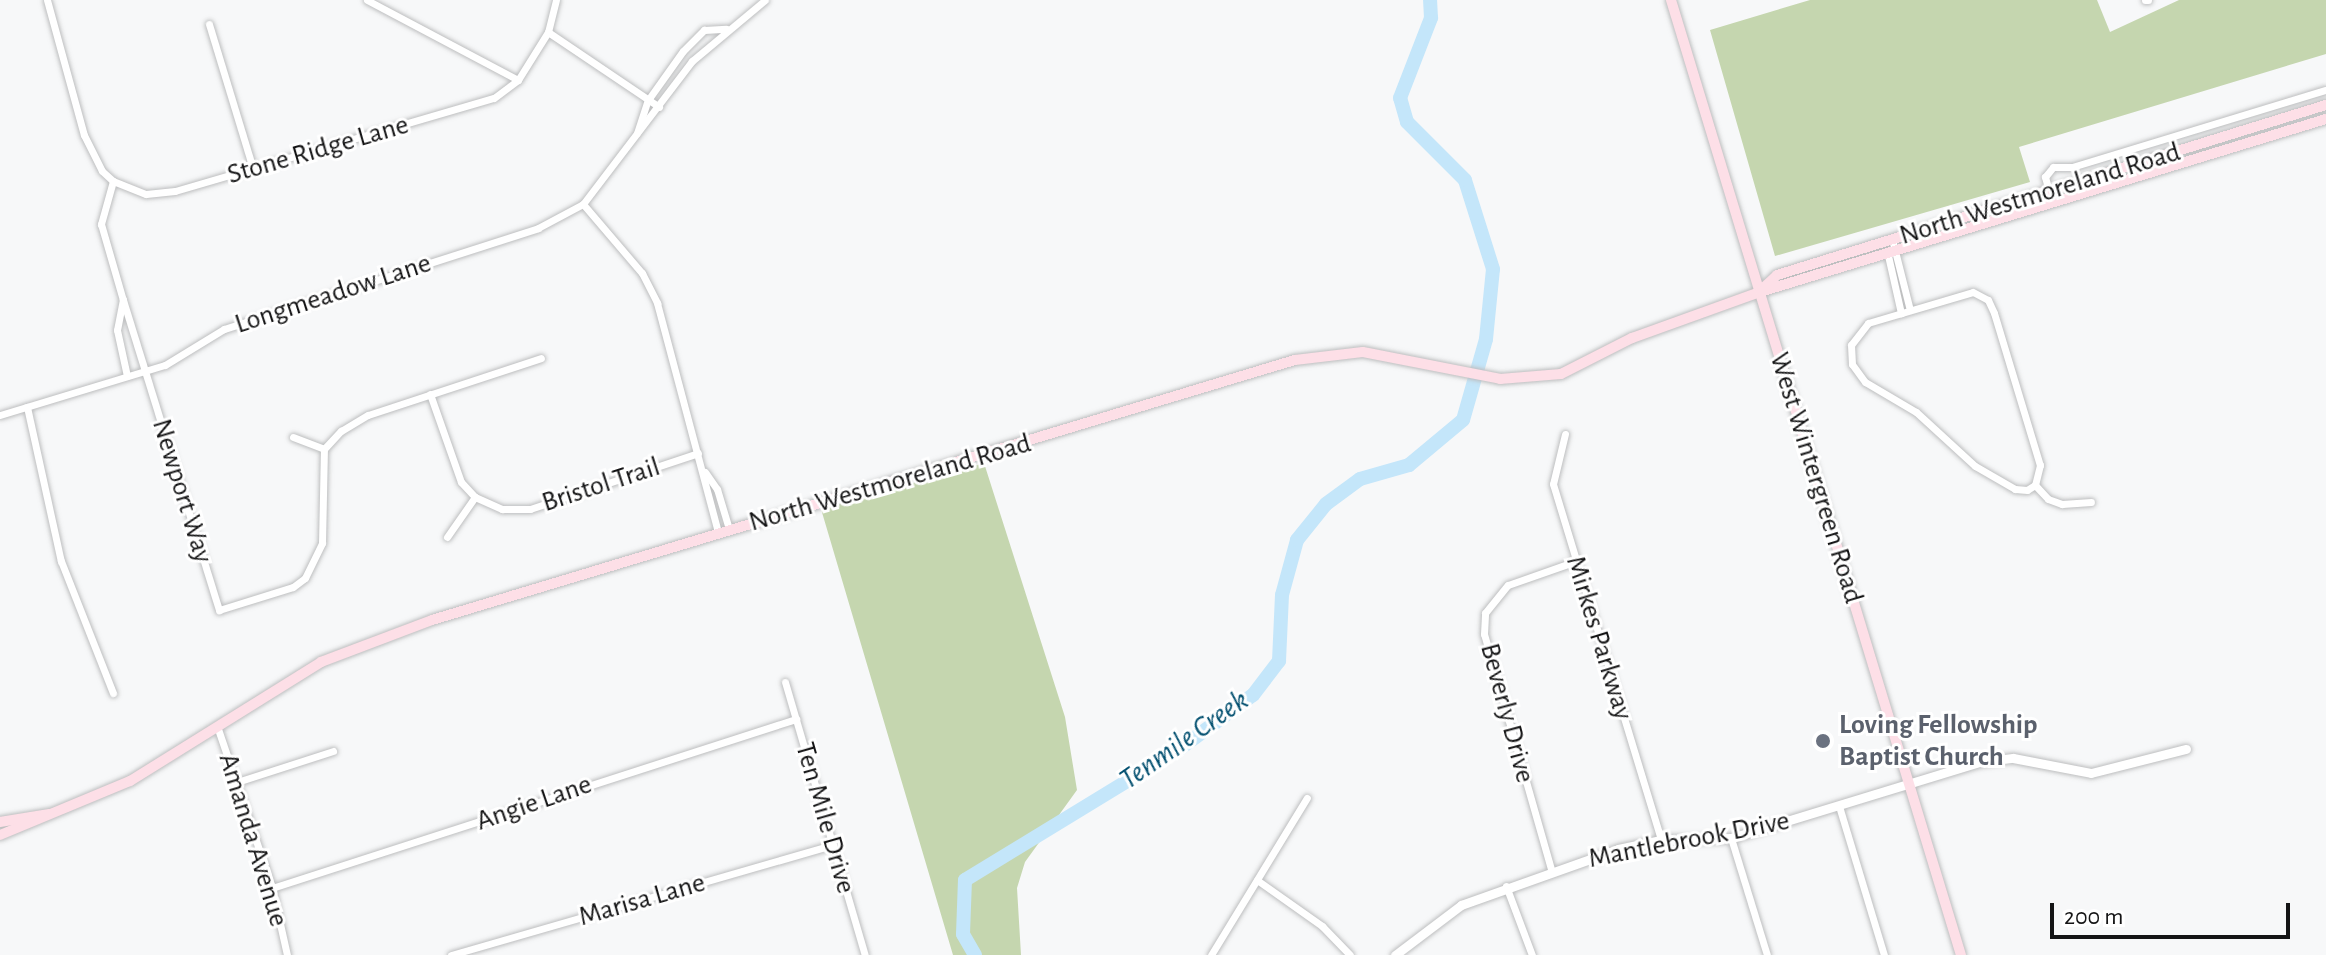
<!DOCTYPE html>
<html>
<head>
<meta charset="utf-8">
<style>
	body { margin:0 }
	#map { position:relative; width:2326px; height:955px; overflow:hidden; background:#f7f8f9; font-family:"Alegreya Sans",sans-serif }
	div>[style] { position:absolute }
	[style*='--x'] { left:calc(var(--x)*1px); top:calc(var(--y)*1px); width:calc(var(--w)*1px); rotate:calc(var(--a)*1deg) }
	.green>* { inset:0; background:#c5d6af }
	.river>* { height:14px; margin:-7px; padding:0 7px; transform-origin:7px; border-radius:7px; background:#c4e6fa }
	.roads { filter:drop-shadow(0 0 2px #bdbebf) drop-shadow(0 0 2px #bdbebf) }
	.minor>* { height:7px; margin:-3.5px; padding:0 3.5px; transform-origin:3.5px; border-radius:3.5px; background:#fff }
	.tertiary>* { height:9px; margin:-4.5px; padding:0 4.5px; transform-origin:4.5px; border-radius:4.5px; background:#fff }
	.secondary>* { height:10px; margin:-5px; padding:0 5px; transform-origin:5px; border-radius:5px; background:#fddfe7 }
	.dots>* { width:22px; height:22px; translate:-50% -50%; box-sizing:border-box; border:4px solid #fff; border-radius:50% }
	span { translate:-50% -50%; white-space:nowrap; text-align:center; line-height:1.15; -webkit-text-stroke:6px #fff; paint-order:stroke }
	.street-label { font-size:28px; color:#141415 }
	.worship-label { font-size:28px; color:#5b616d; font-weight:700 }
	.left { translate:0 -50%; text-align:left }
	.water-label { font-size:30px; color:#035070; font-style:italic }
	.scale { position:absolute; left:2050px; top:903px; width:240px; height:36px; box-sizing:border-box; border:4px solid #141415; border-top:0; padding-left:10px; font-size:24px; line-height:28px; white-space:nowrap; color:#141415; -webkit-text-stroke:6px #fff; paint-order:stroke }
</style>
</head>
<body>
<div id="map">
	<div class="green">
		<i style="clip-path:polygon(1810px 0,2097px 0,2110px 32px,2179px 0,2326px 0,2326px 54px,2019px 147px,2030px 182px,1775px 256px,1710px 30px)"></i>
		<i style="clip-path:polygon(984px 463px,1065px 717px,1077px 790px,1025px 862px,1017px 888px,1021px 955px,953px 955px,821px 509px)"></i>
	</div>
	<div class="river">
		<i style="--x:975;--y:955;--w:24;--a:-120"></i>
		<i style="--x:963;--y:934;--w:54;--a:-87.9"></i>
		<i style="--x:965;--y:880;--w:250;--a:-31.4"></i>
		<i style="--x:1178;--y:750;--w:93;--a:-36.3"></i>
		<i style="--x:1253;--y:695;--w:43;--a:-52.6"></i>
		<i style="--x:1279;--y:661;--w:66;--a:-87.4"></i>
		<i style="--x:1282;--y:595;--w:57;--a:-74.7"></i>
		<i style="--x:1297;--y:540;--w:46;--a:-51.1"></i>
		<i style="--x:1326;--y:504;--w:42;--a:-36.3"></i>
		<i style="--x:1360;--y:479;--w:51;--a:-15.9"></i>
		<i style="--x:1409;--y:465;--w:70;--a:-39.8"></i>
		<i style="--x:1463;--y:420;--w:84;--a:-74.1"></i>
		<i style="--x:1486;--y:339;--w:70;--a:-84.3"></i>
		<i style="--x:1493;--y:269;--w:93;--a:-107.5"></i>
		<i style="--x:1465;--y:180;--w:82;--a:-135"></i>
		<i style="--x:1407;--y:122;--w:25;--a:-106"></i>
		<i style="--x:1400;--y:98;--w:86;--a:-68.8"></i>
		<i style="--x:1431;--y:18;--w:18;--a:-93"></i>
	</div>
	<div class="roads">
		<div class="minor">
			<i style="--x:47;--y:0;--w:140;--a:74.7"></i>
			<i style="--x:84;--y:135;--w:40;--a:63.4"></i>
			<i style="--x:102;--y:171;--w:15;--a:42"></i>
			<i style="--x:113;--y:181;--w:35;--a:22"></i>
			<i style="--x:146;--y:194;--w:29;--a:-6"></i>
			<i style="--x:175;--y:191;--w:332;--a:-16.3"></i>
			<i style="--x:494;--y:98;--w:30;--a:-37"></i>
			<i style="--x:518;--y:80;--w:57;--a:-58"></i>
			<i style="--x:548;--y:32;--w:33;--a:-76"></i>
			<i style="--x:367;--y:0;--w:171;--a:27.9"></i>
			<i style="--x:2145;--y:0;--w:3;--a:0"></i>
			<i style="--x:209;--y:24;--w:152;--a:73.1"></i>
			<i style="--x:548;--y:32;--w:134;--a:34"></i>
			<i style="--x:637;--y:133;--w:35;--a:-72"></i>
			<i style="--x:648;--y:100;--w:60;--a:-54.5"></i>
			<i style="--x:683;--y:51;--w:30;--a:-45"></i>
			<i style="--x:704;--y:30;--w:22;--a:-3"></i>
			<i style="--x:113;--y:181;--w:45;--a:105.6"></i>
			<i style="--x:101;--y:224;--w:79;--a:73.9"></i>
			<i style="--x:2049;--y:191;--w:15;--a:-106"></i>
			<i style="--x:2045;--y:177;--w:13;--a:-51"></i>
			<i style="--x:2053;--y:167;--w:19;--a:0"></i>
			<i style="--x:2072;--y:167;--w:265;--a:-16.9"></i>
			<i style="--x:583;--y:204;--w:91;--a:49.5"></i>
			<i style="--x:642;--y:273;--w:34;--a:63"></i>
			<i style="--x:657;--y:303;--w:237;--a:75.1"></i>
			<i style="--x:1892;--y:239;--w:73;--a:75.8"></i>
			<i style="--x:1887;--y:251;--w:64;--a:77.3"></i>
			<i style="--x:1973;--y:292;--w:17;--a:28"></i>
			<i style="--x:1988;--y:300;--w:14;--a:65"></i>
			<i style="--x:1994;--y:313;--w:159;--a:73.2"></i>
			<i style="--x:2040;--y:465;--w:21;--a:104"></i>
			<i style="--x:2035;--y:485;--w:9;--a:148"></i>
			<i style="--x:2027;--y:490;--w:12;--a:-175"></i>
			<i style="--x:2015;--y:489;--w:46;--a:-150.1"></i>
			<i style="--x:1975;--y:466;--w:80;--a:-137.5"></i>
			<i style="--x:1916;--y:412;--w:59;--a:-149.5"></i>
			<i style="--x:1865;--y:382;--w:22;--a:-126"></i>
			<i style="--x:1852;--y:364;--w:19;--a:-93"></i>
			<i style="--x:1851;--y:345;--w:28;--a:-52"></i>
			<i style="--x:1868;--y:323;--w:109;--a:-16.4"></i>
			<i style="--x:127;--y:376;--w:47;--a:-102.3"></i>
			<i style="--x:117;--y:330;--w:31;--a:-79"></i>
			<i style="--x:123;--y:300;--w:325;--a:72.8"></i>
			<i style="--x:219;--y:610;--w:77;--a:-17.3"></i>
			<i style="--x:293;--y:587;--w:15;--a:-37"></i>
			<i style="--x:305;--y:578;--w:39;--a:-64"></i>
			<i style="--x:322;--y:543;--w:94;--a:-88.8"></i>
			<i style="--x:324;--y:449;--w:25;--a:-47"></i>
			<i style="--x:341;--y:431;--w:31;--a:-31"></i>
			<i style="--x:368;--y:415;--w:182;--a:-18.2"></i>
			<i style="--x:430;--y:394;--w:93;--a:70.6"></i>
			<i style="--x:461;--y:482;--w:21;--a:47"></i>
			<i style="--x:475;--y:497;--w:30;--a:24"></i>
			<i style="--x:502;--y:509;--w:28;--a:0"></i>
			<i style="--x:530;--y:509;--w:177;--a:-18.4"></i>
			<i style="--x:27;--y:407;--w:158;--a:77.6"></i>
			<i style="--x:61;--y:561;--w:142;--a:68.5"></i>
			<i style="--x:0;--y:415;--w:172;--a:-16.9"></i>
			<i style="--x:165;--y:365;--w:69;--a:-31.4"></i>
			<i style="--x:224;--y:329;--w:330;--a:-17.8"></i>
			<i style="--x:538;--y:228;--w:51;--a:-28.1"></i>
			<i style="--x:583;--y:204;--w:180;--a:-52.7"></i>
			<i style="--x:692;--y:61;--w:95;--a:-39.9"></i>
			<i style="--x:1565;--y:434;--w:51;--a:103.5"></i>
			<i style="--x:1553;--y:484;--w:372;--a:73.1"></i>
			<i style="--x:293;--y:437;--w:33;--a:21"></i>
			<i style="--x:705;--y:472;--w:21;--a:55"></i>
			<i style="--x:717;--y:489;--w:42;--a:73.3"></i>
			<i style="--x:2035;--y:485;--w:19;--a:47"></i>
			<i style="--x:2048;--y:499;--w:15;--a:20"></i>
			<i style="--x:2062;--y:504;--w:29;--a:-4"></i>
			<i style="--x:447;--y:537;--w:49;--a:-55"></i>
			<i style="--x:785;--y:682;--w:284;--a:73.7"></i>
			<i style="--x:217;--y:726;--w:171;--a:71.2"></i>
			<i style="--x:272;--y:888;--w:69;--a:77.4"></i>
			<i style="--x:237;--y:782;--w:101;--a:-17.9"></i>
			<i style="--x:1839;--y:806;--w:156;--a:73.2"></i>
			<i style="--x:1731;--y:838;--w:122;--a:72.9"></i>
			<i style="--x:1551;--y:869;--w:244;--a:-105.9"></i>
			<i style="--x:1484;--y:634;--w:21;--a:-87"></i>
			<i style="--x:1485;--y:613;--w:36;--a:-51"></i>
			<i style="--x:1508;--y:585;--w:72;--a:-19.4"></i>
			<i style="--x:1257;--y:880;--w:80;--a:35.3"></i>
			<i style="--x:1322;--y:926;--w:40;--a:46"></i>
			<i style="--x:1506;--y:886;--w:74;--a:69.4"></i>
			<i style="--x:272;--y:888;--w:551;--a:-17.88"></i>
			<i style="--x:451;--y:955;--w:398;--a:-16.1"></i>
			<i style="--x:1211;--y:955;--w:184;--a:-58.6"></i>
		</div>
		<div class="tertiary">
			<i style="--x:1395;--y:955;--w:83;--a:-37.1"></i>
			<i style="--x:1461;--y:905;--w:167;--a:-19.6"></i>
			<i style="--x:1618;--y:849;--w:44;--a:-11.8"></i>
			<i style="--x:1661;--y:840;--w:70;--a:-1.6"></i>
			<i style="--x:1731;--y:838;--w:259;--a:-17"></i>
			<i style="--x:1979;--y:762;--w:34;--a:-7"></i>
			<i style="--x:2013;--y:758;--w:79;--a:10.9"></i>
			<i style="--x:2091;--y:773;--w:98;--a:-14.2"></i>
		</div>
		<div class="secondary">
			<i style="--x:1671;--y:0;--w:998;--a:73.11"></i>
			<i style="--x:1760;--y:291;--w:23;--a:-43"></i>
			<i style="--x:1777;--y:275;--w:575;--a:-17.21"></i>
			<i style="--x:0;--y:822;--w:50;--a:-9.3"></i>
			<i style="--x:0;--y:835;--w:141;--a:-22.6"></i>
			<i style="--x:130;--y:781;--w:225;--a:-31.9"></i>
			<i style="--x:321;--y:662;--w:119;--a:-20.7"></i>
			<i style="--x:432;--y:620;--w:901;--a:-16.77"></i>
			<i style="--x:1295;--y:360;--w:68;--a:-6.7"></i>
			<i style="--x:1363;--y:352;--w:140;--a:11.1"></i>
			<i style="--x:1500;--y:379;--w:61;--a:-4.7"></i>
			<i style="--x:1561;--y:374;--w:80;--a:-26.9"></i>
			<i style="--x:1632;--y:338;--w:136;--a:-19.8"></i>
			<i style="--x:1760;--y:292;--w:592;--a:-17"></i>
		</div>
	</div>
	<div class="dots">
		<i style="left:1823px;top:741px;background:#6b7280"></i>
	</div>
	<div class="street-label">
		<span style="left:318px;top:150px;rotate:-16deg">Stone Ridge Lane</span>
		<span style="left:2040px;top:194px;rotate:-17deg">North Westmoreland Road</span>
		<span style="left:333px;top:294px;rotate:-18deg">Longmeadow Lane</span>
		<span style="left:1816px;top:478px;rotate:73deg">West Wintergreen Road</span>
		<span style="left:890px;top:483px;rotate:-16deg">North Westmoreland Road</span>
		<span style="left:601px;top:485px;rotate:-18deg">Bristol Trail</span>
		<span style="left:182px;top:491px;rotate:73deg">Newport Way</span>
		<span style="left:1599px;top:638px;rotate:73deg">Mirkes Parkway</span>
		<span style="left:1507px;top:713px;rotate:75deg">Beverly Drive</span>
		<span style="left:534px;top:803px;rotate:-19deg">Angie Lane</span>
		<span style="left:825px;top:818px;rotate:74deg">Ten Mile Drive</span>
		<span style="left:253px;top:840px;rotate:73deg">Amanda Avenue</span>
		<span style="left:1689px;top:840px;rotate:-11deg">Mantlebrook Drive</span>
		<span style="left:642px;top:900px;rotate:-16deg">Marisa Lane</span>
	</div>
	<div class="worship-label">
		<span class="left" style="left:1839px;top:741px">Loving Fellowship<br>Baptist Church</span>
	</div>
	<div class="water-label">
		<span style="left:1184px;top:740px;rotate:-35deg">Tenmile Creek</span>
	</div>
	<div class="scale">200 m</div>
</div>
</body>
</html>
